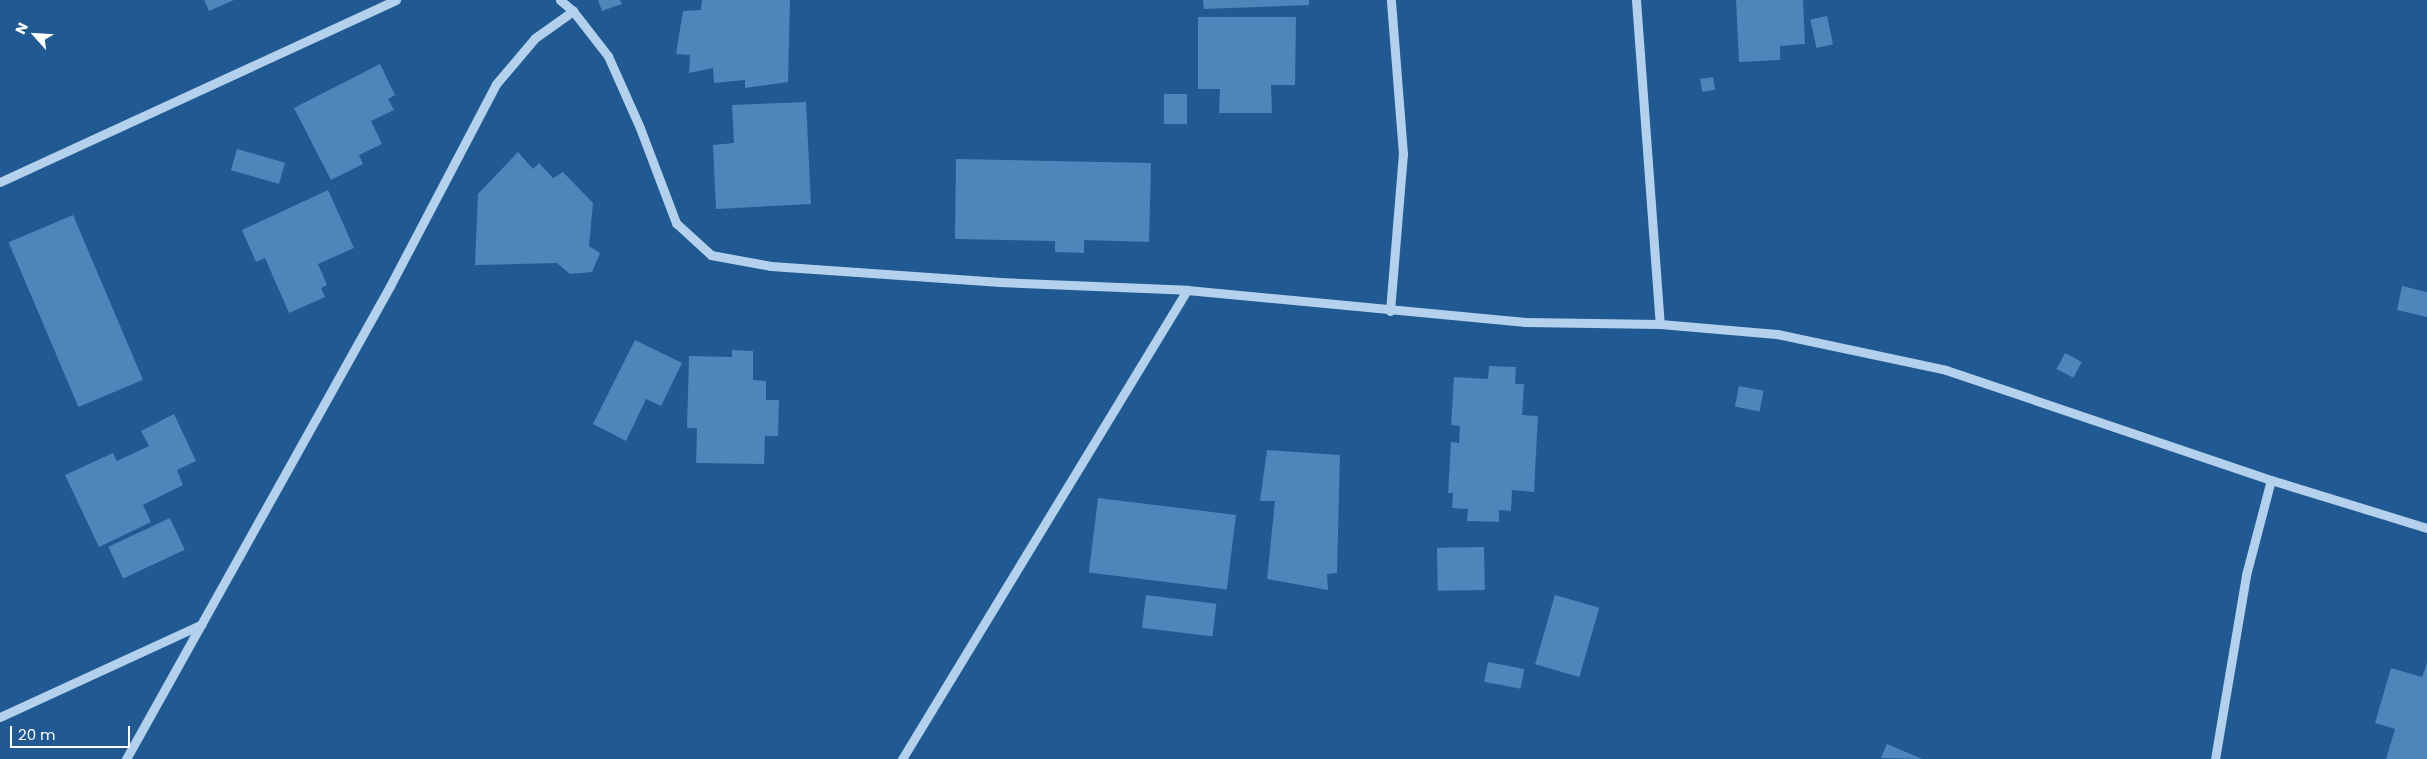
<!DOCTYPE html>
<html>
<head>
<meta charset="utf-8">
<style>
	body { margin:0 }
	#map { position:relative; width:2427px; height:759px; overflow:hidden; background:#215a92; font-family:Poppins,sans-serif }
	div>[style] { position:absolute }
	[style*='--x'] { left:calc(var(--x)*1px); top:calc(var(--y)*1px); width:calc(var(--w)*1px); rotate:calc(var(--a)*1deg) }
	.building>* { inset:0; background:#4e85ba; transform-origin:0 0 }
	.minor>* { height:9px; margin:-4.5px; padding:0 4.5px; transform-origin:4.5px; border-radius:4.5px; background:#b3d1ed }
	span { translate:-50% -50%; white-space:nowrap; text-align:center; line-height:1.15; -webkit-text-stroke:5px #215a92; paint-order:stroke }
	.north { position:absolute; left:10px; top:10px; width:50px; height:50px; -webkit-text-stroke:4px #215a92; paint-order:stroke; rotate:296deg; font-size:14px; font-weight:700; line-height:20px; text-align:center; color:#fff }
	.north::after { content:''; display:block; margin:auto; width:18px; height:22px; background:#fff; clip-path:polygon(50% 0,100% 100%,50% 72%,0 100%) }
	.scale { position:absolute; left:10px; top:726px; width:120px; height:22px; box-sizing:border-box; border:2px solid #fff; border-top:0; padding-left:6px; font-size:15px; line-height:18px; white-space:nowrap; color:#fff; -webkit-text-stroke:4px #215a92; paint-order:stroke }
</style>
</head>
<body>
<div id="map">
	<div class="building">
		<i style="clip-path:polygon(204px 0,234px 0,209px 11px)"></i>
		<i style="clip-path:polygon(598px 0,620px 0,622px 4px,602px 11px)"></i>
		<i style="clip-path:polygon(702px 0,790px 0,788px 82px,745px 88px,745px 80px,714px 83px,713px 68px,689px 73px,690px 55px,676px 54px,683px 11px,701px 10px)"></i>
		<i style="clip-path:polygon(1203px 0,1309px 0,1309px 5px,1204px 9px)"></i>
		<i style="clip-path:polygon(1736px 0,1803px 0,1805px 44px,1780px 46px,1780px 60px,1739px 62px)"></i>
		<i style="left:1827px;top:16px;width:29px;height:17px;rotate:78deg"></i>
		<i style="clip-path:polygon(1198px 17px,1296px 17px,1295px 85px,1271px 85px,1272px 113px,1219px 113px,1220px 89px,1198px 89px)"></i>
		<i style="clip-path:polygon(380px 64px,395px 95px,388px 99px,394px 110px,371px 121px,382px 144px,359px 155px,363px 164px,331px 180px,294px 108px)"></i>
		<i style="left:1713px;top:77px;width:13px;height:13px;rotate:81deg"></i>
		<i style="left:1164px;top:94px;width:23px;height:30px"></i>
		<i style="clip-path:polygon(806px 102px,811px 204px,716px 209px,713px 145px,734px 143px,732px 105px)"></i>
		<i style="left:237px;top:149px;width:50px;height:22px;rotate:16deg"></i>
		<i style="clip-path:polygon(518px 152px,533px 169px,539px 163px,553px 178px,563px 172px,593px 203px,589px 246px,600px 253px,592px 272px,570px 274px,557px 263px,475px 265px,478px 194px)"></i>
		<i style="clip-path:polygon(956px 159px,1151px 163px,1149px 242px,1084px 240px,1084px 253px,1055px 252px,1055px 241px,955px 239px)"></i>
		<i style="clip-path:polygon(328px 190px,354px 248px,318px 264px,327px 285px,321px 288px,325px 297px,289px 313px,265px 258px,256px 262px,242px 230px)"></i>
		<i style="left:73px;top:215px;width:179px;height:70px;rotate:67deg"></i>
		<i style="clip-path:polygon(2402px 286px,2427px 292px,2427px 317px,2397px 310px)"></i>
		<i style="clip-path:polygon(635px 340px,682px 363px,661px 406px,646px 399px,626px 441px,593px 424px)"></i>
		<i style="clip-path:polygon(732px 350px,753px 351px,753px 380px,766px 381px,766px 400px,779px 400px,778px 436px,765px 436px,764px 464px,696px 463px,697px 428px,687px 428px,689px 356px,732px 357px)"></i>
		<i style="left:2065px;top:353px;width:19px;height:18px;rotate:28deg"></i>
		<i style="clip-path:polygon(1489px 366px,1516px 367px,1515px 384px,1524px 384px,1522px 415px,1538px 416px,1534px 492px,1512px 490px,1511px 511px,1499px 510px,1499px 522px,1467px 521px,1468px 509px,1452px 508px,1453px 493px,1448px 493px,1451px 442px,1459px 443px,1460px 426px,1451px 425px,1454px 377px,1488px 379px)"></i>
		<i style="left:1739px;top:386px;width:25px;height:21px;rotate:11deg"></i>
		<i style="clip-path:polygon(174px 414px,196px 461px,177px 470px,183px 485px,143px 505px,151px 522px,99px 547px,65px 475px,113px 453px,117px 461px,149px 446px,141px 431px)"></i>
		<i style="clip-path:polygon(1267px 450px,1340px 455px,1337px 573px,1327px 574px,1328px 590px,1267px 579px,1275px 501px,1260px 501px)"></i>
		<i style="left:1098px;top:498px;width:139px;height:75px;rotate:7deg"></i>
		<i style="left:170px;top:518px;width:35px;height:68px;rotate:65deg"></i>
		<i style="left:1484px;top:547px;width:43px;height:47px;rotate:89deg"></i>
		<i style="left:1146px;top:595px;width:71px;height:33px;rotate:7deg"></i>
		<i style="left:1555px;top:595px;width:46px;height:72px;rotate:16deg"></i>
		<i style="left:1488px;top:662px;width:37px;height:20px;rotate:11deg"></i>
		<i style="clip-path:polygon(2427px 663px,2427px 759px,2386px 759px,2395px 729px,2375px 723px,2391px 668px,2422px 677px)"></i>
		<i style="clip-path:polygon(1887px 744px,1922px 759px,1881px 758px)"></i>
	</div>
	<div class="minor">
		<i style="--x:560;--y:0;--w:17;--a:40"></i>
		<i style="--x:573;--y:11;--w:57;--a:52.1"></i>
		<i style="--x:608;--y:56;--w:79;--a:66"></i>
		<i style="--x:640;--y:128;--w:102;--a:69.2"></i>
		<i style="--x:676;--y:223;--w:47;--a:42.4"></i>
		<i style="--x:711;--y:255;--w:61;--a:10.4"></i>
		<i style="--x:771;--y:266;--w:230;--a:4"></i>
		<i style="--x:1000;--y:282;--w:187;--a:2.4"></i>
		<i style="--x:1187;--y:290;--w:340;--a:5.4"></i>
		<i style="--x:1525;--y:322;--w:135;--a:0.8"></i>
		<i style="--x:1660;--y:324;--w:117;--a:4.9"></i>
		<i style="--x:1777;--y:334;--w:173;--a:12"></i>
		<i style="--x:1946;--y:370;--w:343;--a:18.7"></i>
		<i style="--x:2271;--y:480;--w:163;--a:17.1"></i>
		<i style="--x:1636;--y:0;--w:325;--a:85.8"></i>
		<i style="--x:0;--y:182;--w:436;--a:-24.7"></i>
		<i style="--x:1390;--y:311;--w:158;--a:-85.3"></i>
		<i style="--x:1403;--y:154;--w:154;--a:-94.5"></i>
		<i style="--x:0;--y:717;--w:222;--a:-24.7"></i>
		<i style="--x:126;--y:759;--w:542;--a:-60.83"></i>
		<i style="--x:390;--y:286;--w:228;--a:-62.3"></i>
		<i style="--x:496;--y:84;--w:60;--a:-49.7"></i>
		<i style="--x:535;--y:38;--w:47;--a:-35.4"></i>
		<i style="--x:902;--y:759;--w:549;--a:-58.71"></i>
		<i style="--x:2215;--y:759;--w:187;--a:-80.4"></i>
		<i style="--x:2246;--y:575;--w:98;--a:-75.3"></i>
	</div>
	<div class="north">N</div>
	<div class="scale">20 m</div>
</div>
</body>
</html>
